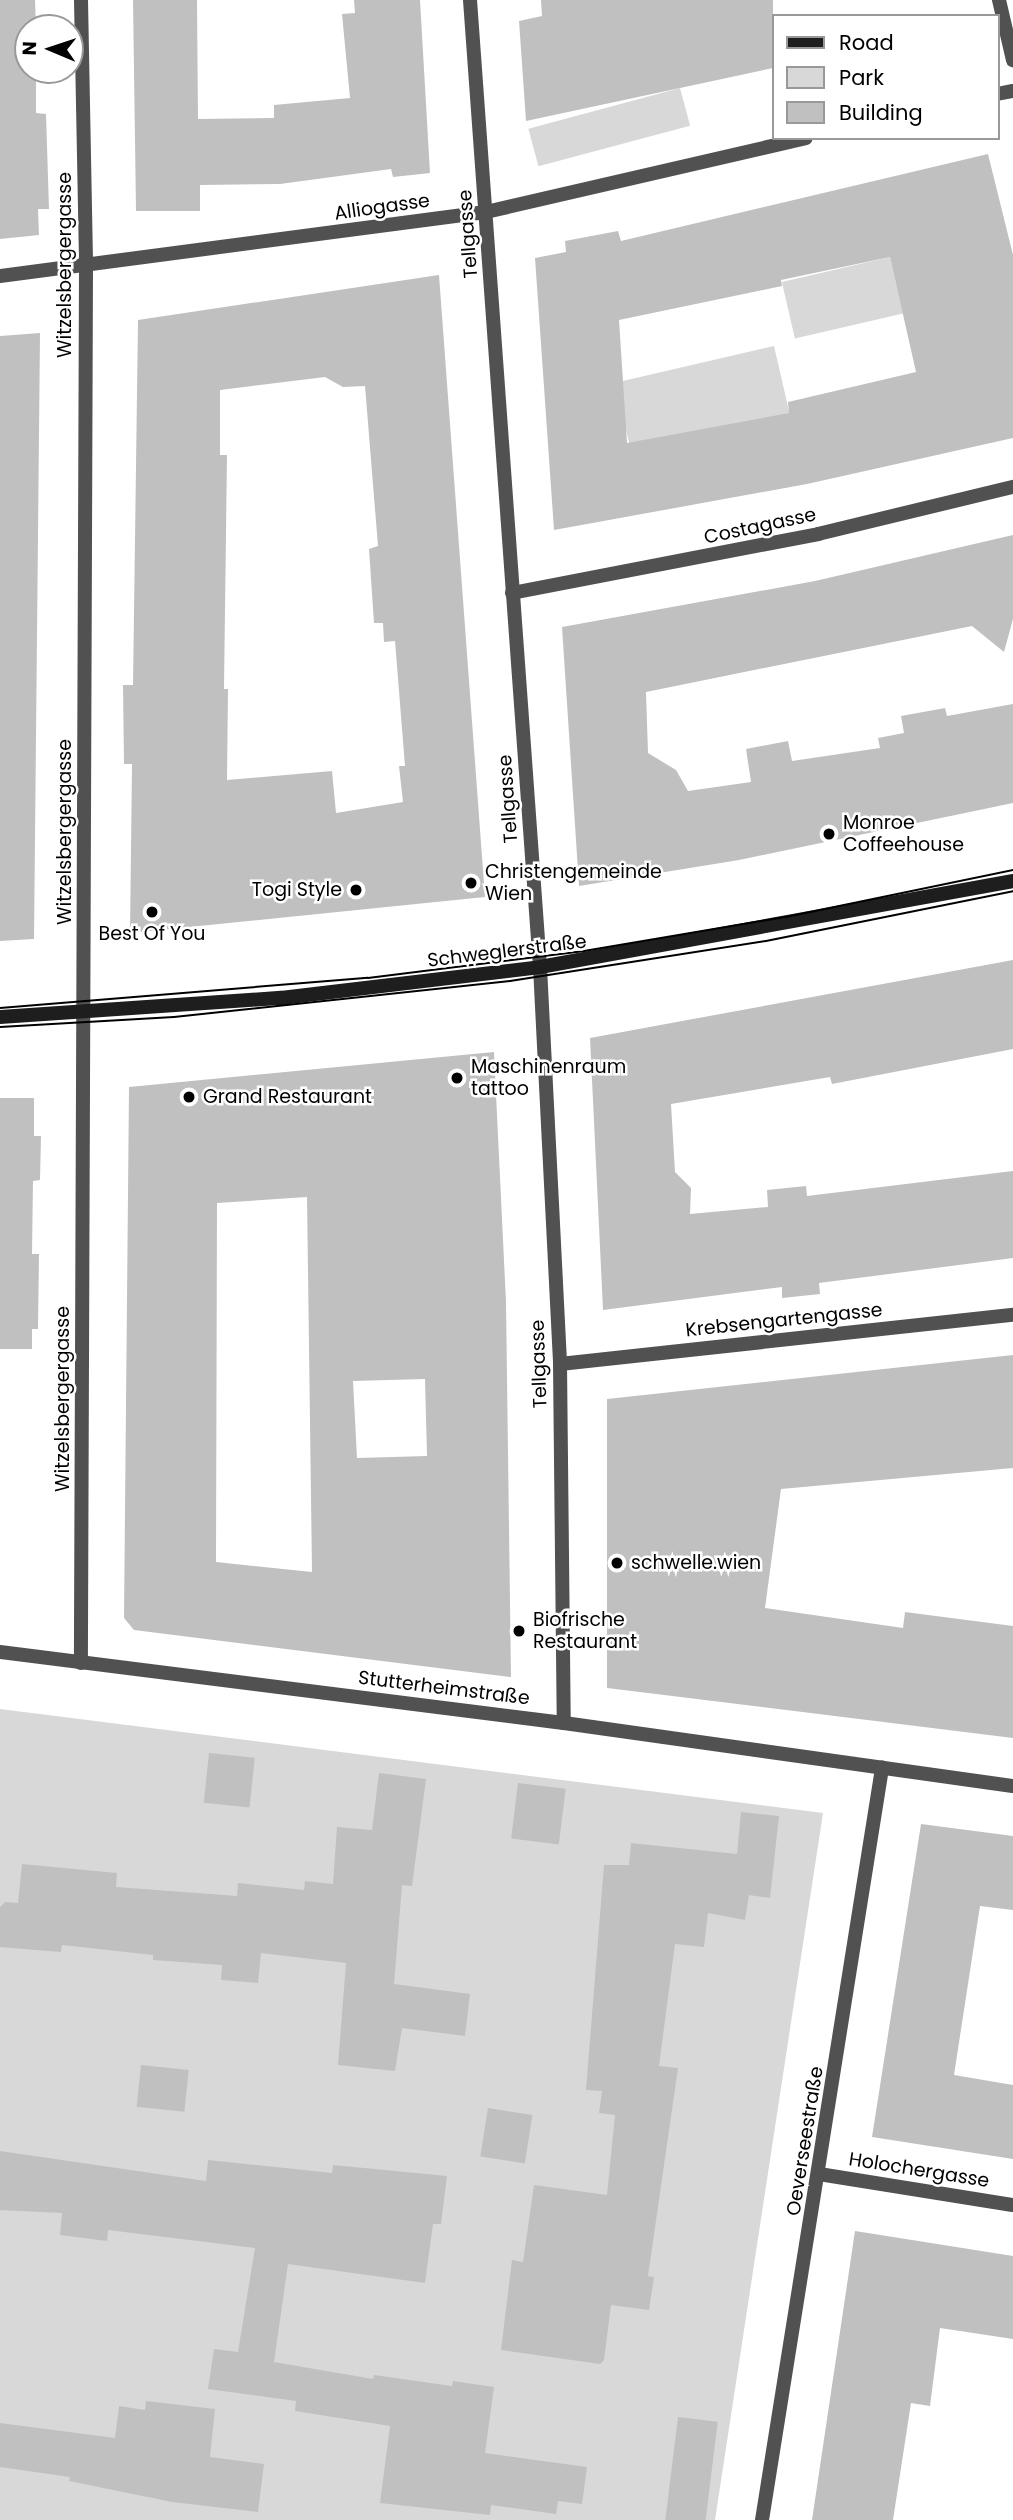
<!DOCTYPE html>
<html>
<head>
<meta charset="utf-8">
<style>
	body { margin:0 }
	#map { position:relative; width:1013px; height:2520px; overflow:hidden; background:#fff; font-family:Poppins,sans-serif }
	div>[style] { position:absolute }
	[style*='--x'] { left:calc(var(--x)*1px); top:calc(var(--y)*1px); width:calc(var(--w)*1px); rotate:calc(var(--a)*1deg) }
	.green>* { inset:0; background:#d8d8d8; transform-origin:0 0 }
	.building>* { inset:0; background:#c0c0c0; transform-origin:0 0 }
	.street>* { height:14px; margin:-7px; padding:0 7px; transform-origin:7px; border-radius:7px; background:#515151 }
	.secondary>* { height:14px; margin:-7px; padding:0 7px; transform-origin:7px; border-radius:7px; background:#1e1e1e }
	.tram>* { height:2px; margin:-1px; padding:0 1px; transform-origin:1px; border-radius:1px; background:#000 }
	.dots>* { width:19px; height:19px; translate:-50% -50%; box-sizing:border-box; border:4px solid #fff; border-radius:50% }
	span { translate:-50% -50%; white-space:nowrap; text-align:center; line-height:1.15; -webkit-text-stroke:5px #fff; paint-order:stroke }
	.street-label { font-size:19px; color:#000 }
	.poi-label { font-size:19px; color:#000 }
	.left { translate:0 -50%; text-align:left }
	.right { translate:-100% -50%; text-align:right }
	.legend { position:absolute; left:772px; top:14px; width:228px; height:126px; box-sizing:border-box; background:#fff; border:2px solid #999; margin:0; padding:9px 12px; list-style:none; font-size:21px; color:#000 }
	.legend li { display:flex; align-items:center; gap:14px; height:35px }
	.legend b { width:35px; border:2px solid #999 }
	.north { position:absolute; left:14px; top:14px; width:70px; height:70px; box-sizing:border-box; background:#fff; border:2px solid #999; border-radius:50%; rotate:272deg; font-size:19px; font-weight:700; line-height:28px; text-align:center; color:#000 }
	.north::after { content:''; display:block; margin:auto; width:24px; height:32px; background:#000; clip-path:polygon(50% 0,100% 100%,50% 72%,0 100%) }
</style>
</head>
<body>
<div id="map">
	<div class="green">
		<i style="left:680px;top:88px;width:39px;height:157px;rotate:75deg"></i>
		<i style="left:890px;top:257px;width:58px;height:111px;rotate:77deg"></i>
		<i style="left:774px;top:346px;width:69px;height:163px;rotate:77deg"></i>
		<i style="clip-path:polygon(0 1709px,823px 1813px,715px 2520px,0 2520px)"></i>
	</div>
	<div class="building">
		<i style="clip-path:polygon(0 0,35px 0,36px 28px,28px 28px,28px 70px,36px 70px,36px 113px,46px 114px,49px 209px,38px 209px,39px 235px,0 239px)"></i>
		<i style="clip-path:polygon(133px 0,197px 0,198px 119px,274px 118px,274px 105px,350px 98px,342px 14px,355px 13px,354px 0,420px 0,430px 173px,393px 177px,391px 169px,280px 184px,200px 185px,200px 211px,136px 211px)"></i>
		<i style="clip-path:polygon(541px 0,773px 0,773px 68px,526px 121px,519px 21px,542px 16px)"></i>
		<i style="clip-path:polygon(evenodd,988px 154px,1013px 255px,1013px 438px,807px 484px,554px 530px,535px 258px,566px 252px,565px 241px,618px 231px,621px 241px,988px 154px,890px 257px,916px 372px,788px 402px,789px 413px,627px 443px,619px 320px,782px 286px,781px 280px,890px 257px)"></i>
		<i style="clip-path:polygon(evenodd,439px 275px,485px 897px,130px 933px,132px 764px,124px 764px,123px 685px,133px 685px,138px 320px,439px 275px,325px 377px,343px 387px,365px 386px,378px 546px,369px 549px,374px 623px,383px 623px,384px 642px,395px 641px,405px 766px,399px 766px,403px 802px,336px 813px,332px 771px,227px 780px,228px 689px,224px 689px,227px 455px,220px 455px,220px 390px,325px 377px)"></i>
		<i style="clip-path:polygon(40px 333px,34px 939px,0 941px,0 336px)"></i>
		<i style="clip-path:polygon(1013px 535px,1013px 619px,1004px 652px,972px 626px,646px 692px,648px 753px,676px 770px,688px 791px,751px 782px,746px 749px,788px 741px,792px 761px,880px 748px,878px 738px,904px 733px,901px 716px,945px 708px,947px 716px,1013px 704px,1013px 803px,739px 860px,579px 886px,562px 627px,815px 581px)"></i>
		<i style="clip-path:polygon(1013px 960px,1013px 1049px,832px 1084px,830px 1077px,671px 1104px,675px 1172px,691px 1188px,690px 1214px,768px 1207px,767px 1190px,806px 1186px,807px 1196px,1013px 1171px,1013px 1258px,819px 1283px,820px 1294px,782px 1298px,782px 1287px,603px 1310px,590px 1038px)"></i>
		<i style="clip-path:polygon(evenodd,494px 1052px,506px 1302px,511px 1677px,134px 1630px,124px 1618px,129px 1087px,494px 1052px,307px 1197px,312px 1572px,216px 1562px,217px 1203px,307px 1197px,494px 1052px,425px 1379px,427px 1456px,357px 1458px,353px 1381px,425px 1379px)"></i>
		<i style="clip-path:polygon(0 1098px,34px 1098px,34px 1136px,41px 1136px,40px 1180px,33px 1181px,32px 1254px,39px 1254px,38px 1329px,32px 1329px,32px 1349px,0 1349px)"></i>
		<i style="clip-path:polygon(1013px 1355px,1013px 1468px,781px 1489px,765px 1608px,903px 1628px,905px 1612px,1013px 1626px,1013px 1738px,607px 1688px,607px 1399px)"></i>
		<i style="left:209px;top:1753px;width:46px;height:50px;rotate:6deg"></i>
		<i style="clip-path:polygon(379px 1773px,426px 1779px,412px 1886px,402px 1885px,394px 1984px,470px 1994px,465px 2036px,402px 2028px,395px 2071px,338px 2065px,346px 1963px,261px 1953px,258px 1983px,221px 1980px,222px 1965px,153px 1960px,153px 1955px,62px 1945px,61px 1952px,0 1947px,0 1907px,5px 1902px,18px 1903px,22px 1864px,117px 1873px,116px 1887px,237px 1896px,238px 1883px,304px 1890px,305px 1881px,333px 1884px,337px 1827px,372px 1830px)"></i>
		<i style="left:518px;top:1783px;width:48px;height:56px;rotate:7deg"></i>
		<i style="clip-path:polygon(741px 1812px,779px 1816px,770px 1898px,749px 1895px,745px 1920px,708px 1913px,704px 1947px,675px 1944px,659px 2066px,678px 2068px,648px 2276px,654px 2277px,649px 2310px,611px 2305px,604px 2360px,600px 2364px,501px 2350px,512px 2260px,523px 2262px,534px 2185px,607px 2195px,615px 2115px,599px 2113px,602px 2091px,586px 2090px,604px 1865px,629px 1865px,631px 1843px,737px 1854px)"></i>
		<i style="clip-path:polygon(921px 1824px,1013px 1836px,1013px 1910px,980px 1906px,954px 2075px,1013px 2085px,1013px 2159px,872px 2137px)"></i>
		<i style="left:141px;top:2065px;width:48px;height:42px;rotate:6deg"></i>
		<i style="left:488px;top:2108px;width:45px;height:49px;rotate:9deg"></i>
		<i style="clip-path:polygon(0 2151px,206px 2181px,208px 2160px,332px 2173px,333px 2165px,447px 2176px,441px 2224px,433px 2224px,425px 2283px,288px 2264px,274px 2362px,373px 2379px,374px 2375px,452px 2386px,453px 2381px,494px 2387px,485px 2453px,587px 2467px,582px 2504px,558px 2501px,556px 2514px,491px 2505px,490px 2515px,380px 2503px,390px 2426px,295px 2411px,296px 2401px,208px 2389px,214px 2349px,238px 2352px,255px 2248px,108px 2230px,107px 2241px,60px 2235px,62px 2213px,0 2210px)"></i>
		<i style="clip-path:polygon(855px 2231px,1013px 2256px,1013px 2339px,940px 2328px,930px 2406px,911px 2403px,893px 2520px,812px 2520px)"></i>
		<i style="clip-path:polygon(146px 2401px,215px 2409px,210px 2457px,264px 2464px,258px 2512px,172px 2502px,69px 2481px,70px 2477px,0 2467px,0 2423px,115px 2438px,119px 2406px,145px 2410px)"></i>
		<i style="left:678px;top:2417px;width:40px;height:104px;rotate:7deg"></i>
	</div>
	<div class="street">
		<i style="--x:81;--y:0;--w:268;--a:88.9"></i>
		<i style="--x:86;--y:268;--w:1395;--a:90.21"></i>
		<i style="--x:470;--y:0;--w:970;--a:85.86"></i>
		<i style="--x:540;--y:967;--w:398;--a:87.1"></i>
		<i style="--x:560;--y:1364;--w:359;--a:89.4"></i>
		<i style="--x:999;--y:0;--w:62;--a:76.9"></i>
		<i style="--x:997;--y:94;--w:16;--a:-11"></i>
		<i style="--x:0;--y:276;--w:490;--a:-7.5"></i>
		<i style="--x:486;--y:212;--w:328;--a:-13"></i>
		<i style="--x:512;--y:593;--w:312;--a:-10.9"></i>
		<i style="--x:818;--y:534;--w:201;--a:-13.6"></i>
		<i style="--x:560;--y:1364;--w:456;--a:-6.2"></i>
		<i style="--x:0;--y:1652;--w:568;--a:7.18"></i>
		<i style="--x:564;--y:1723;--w:453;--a:8"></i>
		<i style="--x:819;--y:2174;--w:196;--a:9.1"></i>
		<i style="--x:762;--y:2520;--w:762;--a:-80.93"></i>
	</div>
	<div class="secondary">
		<i style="--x:0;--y:1017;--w:282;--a:-3.9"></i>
		<i style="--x:281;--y:998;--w:261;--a:-6.8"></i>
		<i style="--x:540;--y:967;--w:481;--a:-10.3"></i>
	</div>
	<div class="tram">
		<i style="--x:0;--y:1008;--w:369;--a:-4.7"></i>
		<i style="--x:368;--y:978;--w:218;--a:-7.1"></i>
		<i style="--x:584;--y:951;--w:205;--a:-9.6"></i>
		<i style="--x:786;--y:917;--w:232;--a:-11.7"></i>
		<i style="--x:0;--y:1027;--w:174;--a:-3.3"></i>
		<i style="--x:174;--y:1017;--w:338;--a:-6.1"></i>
		<i style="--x:510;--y:981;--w:259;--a:-8.9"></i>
		<i style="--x:766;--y:941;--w:252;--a:-11.4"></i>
	</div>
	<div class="dots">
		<i style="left:829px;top:834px;background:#000"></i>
		<i style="left:471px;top:883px;background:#000"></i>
		<i style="left:356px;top:890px;background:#000"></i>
		<i style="left:152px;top:912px;background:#000"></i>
		<i style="left:457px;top:1078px;background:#000"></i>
		<i style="left:189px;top:1097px;background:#000"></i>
		<i style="left:617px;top:1563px;background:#000"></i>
		<i style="left:519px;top:1631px;background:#000"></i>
	</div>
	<div class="street-label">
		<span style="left:382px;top:207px;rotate:-8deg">Alliogasse</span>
		<span style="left:468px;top:234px;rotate:-94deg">Tellgasse</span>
		<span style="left:65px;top:265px;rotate:-90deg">Witzelsbergergasse</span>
		<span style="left:760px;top:526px;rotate:-12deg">Costagasse</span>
		<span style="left:508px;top:799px;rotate:-94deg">Tellgasse</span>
		<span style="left:65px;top:832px;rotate:-90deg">Witzelsbergergasse</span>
		<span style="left:507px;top:951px;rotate:-7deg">Schweglerstraße</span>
		<span style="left:784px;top:1320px;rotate:-6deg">Krebsengartengasse</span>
		<span style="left:539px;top:1364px;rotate:-92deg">Tellgasse</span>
		<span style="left:63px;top:1399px;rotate:-90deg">Witzelsbergergasse</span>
		<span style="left:444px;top:1688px;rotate:7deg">Stutterheimstraße</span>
		<span style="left:805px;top:2141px;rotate:-81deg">Oeverseestraße</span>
		<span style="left:919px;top:2170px;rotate:9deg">Holochergasse</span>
	</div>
	<div class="poi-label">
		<span class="left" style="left:843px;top:834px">Monroe<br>Coffeehouse</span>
		<span class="left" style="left:485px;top:883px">Christengemeinde<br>Wien</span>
		<span class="right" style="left:342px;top:890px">Togi Style</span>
		<span style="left:152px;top:934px">Best Of You</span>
		<span class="left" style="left:471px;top:1078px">Maschinenraum<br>tattoo</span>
		<span class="left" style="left:203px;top:1097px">Grand Restaurant</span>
		<span class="left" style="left:631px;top:1563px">schwelle.wien</span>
		<span class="left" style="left:533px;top:1631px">Biofrische<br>Restaurant</span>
	</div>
	<ul class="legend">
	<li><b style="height:9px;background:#1e1e1e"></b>Road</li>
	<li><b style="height:19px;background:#d8d8d8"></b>Park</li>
	<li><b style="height:19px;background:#c0c0c0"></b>Building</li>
	</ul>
	<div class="north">N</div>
</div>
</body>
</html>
